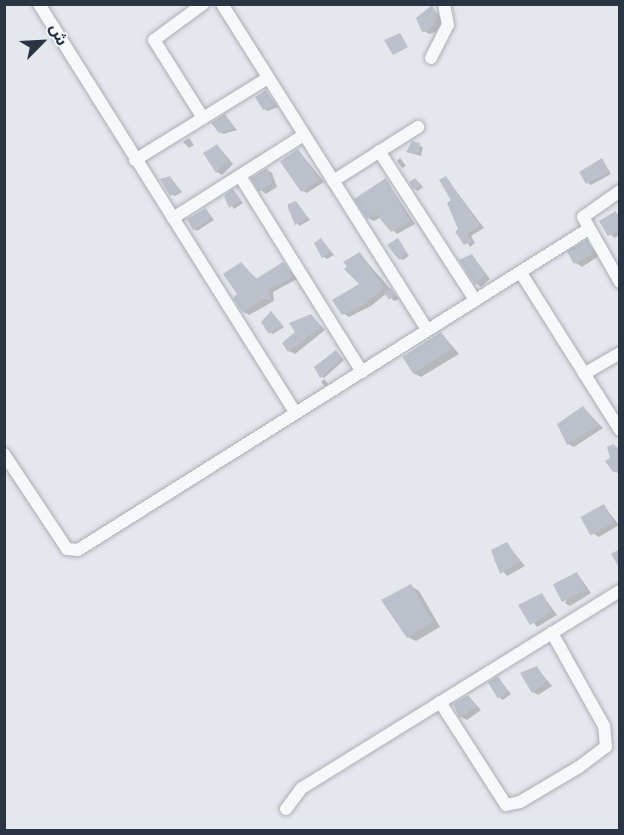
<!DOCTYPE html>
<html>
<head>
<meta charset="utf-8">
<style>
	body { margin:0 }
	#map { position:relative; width:624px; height:835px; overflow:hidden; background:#e4e7ec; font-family:"Work Sans","Noto Sans Arabic",sans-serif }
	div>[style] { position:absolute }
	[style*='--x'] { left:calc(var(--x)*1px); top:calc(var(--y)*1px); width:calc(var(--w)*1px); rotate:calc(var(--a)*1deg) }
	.shadow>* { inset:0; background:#0003 }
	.building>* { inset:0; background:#bbc0ca; transform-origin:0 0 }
	.roads { filter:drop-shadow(0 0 2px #a9aeb7) drop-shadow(0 0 2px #a9aeb7) }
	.minor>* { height:12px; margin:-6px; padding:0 6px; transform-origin:6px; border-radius:6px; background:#f7f8fa }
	span { translate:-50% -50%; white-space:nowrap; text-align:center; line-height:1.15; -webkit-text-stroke:5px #f4f6f9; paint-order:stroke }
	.frame { position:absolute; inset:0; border:6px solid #2b3445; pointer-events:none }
	.north { position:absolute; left:12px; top:12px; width:60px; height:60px; -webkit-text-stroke:4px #f4f6f9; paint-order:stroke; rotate:66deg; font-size:16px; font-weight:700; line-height:24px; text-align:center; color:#2b3445 }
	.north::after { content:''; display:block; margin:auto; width:21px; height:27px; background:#2b3445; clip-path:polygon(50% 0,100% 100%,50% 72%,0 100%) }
</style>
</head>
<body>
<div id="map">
	<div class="shadow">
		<i style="clip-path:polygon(432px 7px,443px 21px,436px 32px,429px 34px,424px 31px)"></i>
		<i style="clip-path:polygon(266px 92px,278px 107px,268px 111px,264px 109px)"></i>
		<i style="clip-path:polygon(225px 116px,237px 130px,223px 134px,220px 132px)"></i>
		<i style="clip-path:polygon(189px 138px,194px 145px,189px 148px,183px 142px)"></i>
		<i style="clip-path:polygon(412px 143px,423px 147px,421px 156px,408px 152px)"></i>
		<i style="clip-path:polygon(217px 145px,233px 164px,222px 175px,217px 172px)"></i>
		<i style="clip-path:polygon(298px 150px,324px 182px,307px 193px,301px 190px)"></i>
		<i style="clip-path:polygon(400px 158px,406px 166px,402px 168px,397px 161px)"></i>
		<i style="clip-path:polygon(602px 159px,611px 174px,591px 185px,588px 183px)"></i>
		<i style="clip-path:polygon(267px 170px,272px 173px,277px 187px,266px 194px,261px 190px)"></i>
		<i style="clip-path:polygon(170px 177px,182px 192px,175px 196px,171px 194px)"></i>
		<i style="clip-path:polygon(446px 178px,484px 228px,471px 236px,475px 243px,470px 247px,460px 230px)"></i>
		<i style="clip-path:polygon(415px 179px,423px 187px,418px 191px,415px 189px)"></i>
		<i style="clip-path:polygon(386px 180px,415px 224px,397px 234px,381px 217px,374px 221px,368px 218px)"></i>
		<i style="clip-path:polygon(233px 191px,243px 203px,234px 209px,226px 196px)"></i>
		<i style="clip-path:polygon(296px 202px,310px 220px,299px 226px,290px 205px)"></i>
		<i style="clip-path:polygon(206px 209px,214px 220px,197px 231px,194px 229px)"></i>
		<i style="clip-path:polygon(620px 212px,620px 235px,614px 238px,601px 222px)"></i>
		<i style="clip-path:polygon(321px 239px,334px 255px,327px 259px,324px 257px)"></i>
		<i style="clip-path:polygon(398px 239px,409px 256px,403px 260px,400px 259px)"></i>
		<i style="clip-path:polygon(587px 242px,599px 256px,582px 267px,576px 263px)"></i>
		<i style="clip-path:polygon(360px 254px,399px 299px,394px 301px,387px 293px,371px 306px,349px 317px,343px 313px,361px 285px)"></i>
		<i style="clip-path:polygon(472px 255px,490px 279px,481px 287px,476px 283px)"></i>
		<i style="clip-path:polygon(283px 263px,297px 279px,273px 292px,274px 301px,249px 315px,244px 312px,239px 295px,241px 264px,258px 280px)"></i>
		<i style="clip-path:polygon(272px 313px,284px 327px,273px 334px,270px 332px)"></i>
		<i style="clip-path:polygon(311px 315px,325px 330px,295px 354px,289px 351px,297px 332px)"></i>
		<i style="clip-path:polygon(441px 333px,459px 354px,421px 377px,413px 373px)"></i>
		<i style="clip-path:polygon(336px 351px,344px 360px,324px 378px,321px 376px)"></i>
		<i style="clip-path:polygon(324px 379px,328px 384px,325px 386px,321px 382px)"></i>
		<i style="clip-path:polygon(583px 408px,603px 428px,574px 447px,568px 444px)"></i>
		<i style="clip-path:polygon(614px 446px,620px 449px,620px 474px,614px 471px)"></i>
		<i style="clip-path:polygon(604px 506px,619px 525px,599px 537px,594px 534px)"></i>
		<i style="clip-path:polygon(507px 544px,525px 566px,507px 576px,494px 560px)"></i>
		<i style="clip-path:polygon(577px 573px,591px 593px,570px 606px,565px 603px)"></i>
		<i style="clip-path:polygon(411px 586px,419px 591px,440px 627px,416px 641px,408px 637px)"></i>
		<i style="clip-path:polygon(542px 595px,557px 615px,537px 627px,520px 606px)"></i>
		<i style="clip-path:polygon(537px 668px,552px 686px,538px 695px,533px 692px)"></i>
		<i style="clip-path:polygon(498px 678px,511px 694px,503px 700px,500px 698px)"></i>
		<i style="clip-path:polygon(468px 696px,481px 710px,467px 720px,461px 717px)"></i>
	</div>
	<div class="building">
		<i style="clip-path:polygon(432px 5px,438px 17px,430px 30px,422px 32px,416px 18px)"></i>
		<i style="clip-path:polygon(400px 33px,408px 47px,393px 55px,384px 40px)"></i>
		<i style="clip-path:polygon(266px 90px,276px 105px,263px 110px,255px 97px)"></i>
		<i style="clip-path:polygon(225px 114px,235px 128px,219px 133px,211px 123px)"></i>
		<i style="clip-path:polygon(412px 141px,420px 143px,418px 155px,406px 152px)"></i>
		<i style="clip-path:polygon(217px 144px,228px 161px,216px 173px,203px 153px)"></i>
		<i style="left:298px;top:149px;width:37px;height:22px;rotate:55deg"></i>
		<i style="clip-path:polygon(602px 158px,609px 172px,586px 184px,579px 172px)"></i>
		<i style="clip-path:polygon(267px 168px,272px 183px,259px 192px,251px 178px)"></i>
		<i style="clip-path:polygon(170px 176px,179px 190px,170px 196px,160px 179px)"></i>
		<i style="clip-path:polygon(446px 176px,480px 226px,467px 234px,472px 241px,464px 245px,455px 232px,458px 229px,447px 203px,451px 200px,439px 180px)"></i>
		<i style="clip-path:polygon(386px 178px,410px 221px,391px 232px,376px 214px,367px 219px,354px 199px)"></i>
		<i style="clip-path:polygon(415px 178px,421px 185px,414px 190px,409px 182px)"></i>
		<i style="clip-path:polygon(233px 189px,241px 200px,229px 208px,224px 196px)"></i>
		<i style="clip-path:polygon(296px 201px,308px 218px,295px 225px,288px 208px,288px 204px)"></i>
		<i style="clip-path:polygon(206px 208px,211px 218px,193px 230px,187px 219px)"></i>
		<i style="clip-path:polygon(616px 211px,620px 230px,608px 236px,599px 221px)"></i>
		<i style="clip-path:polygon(321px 238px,331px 252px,322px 258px,314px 243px)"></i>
		<i style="clip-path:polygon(398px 238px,407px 253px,399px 260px,387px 245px)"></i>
		<i style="left:587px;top:240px;width:15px;height:23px;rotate:62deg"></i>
		<i style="clip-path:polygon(360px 252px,384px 288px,365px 304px,342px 315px,332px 300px,359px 284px,344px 269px,347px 266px,343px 262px)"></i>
		<i style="clip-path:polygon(472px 254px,485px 275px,475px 285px,459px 260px)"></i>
		<i style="clip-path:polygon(241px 262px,256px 279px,283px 262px,293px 277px,269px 289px,270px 299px,263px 299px,243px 313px,233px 298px,237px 294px,223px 274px)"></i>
		<i style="left:391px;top:288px;width:9px;height:8px;rotate:58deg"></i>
		<i style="clip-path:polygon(271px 311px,282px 325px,269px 334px,261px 322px)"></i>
		<i style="clip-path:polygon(311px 314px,321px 327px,288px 352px,282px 343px,295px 332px,289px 323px)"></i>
		<i style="left:441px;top:332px;width:20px;height:46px;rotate:57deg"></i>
		<i style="clip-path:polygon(336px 350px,342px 358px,320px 378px,314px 367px)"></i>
		<i style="clip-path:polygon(583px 406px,599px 425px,567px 445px,557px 424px)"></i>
		<i style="clip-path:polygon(614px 444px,620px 454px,620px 470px,613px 472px,605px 461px,610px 458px,607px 447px)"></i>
		<i style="left:604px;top:504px;width:21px;height:27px;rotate:61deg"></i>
		<i style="clip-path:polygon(507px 542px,520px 562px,500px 574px,491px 550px)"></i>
		<i style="clip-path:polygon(620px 549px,620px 569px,611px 554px)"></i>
		<i style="left:577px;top:572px;width:20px;height:27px;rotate:63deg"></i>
		<i style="clip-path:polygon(411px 584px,433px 622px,407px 638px,381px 600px)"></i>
		<i style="clip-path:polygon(542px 593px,552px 611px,530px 625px,518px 605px)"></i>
		<i style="clip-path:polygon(537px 666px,547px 682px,532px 693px,520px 673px)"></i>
		<i style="left:498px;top:676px;width:19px;height:12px;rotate:58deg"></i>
		<i style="clip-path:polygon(468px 695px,477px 706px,460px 718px,453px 704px)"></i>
	</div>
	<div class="roads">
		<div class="minor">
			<i style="--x:39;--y:4;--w:483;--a:57.9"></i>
			<i style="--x:222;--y:4;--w:385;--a:57.8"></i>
			<i style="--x:431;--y:58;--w:37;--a:-63"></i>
			<i style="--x:448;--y:25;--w:21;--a:-101"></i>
			<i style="--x:203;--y:118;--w:92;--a:-122.1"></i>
			<i style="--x:154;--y:40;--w:61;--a:-36.3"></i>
			<i style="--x:379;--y:151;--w:177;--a:57.2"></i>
			<i style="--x:135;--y:160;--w:156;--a:-31.7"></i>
			<i style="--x:240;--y:176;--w:231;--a:58.1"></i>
			<i style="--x:333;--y:181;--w:101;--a:-32.4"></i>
			<i style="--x:620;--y:191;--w:45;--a:144.9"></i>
			<i style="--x:583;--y:217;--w:75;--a:60.4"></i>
			<i style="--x:173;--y:218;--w:155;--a:-32.4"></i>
			<i style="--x:521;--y:273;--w:186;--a:57.8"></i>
			<i style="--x:584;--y:374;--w:42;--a:-30.3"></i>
			<i style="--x:4;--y:454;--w:114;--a:56.4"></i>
			<i style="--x:67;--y:549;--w:11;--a:5"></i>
			<i style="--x:78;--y:550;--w:601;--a:-32.16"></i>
			<i style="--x:440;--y:702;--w:122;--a:57.3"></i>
			<i style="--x:506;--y:805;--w:14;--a:-12"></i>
			<i style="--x:520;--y:802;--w:69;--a:-30.7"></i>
			<i style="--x:579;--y:767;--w:34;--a:-37"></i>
			<i style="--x:606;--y:747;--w:21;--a:-95"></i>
			<i style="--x:604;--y:726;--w:107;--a:-119.2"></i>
			<i style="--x:286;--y:809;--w:26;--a:-53"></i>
			<i style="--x:302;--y:788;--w:374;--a:-31.8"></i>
		</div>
	</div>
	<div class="frame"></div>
	<div class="north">ش</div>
</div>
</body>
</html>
